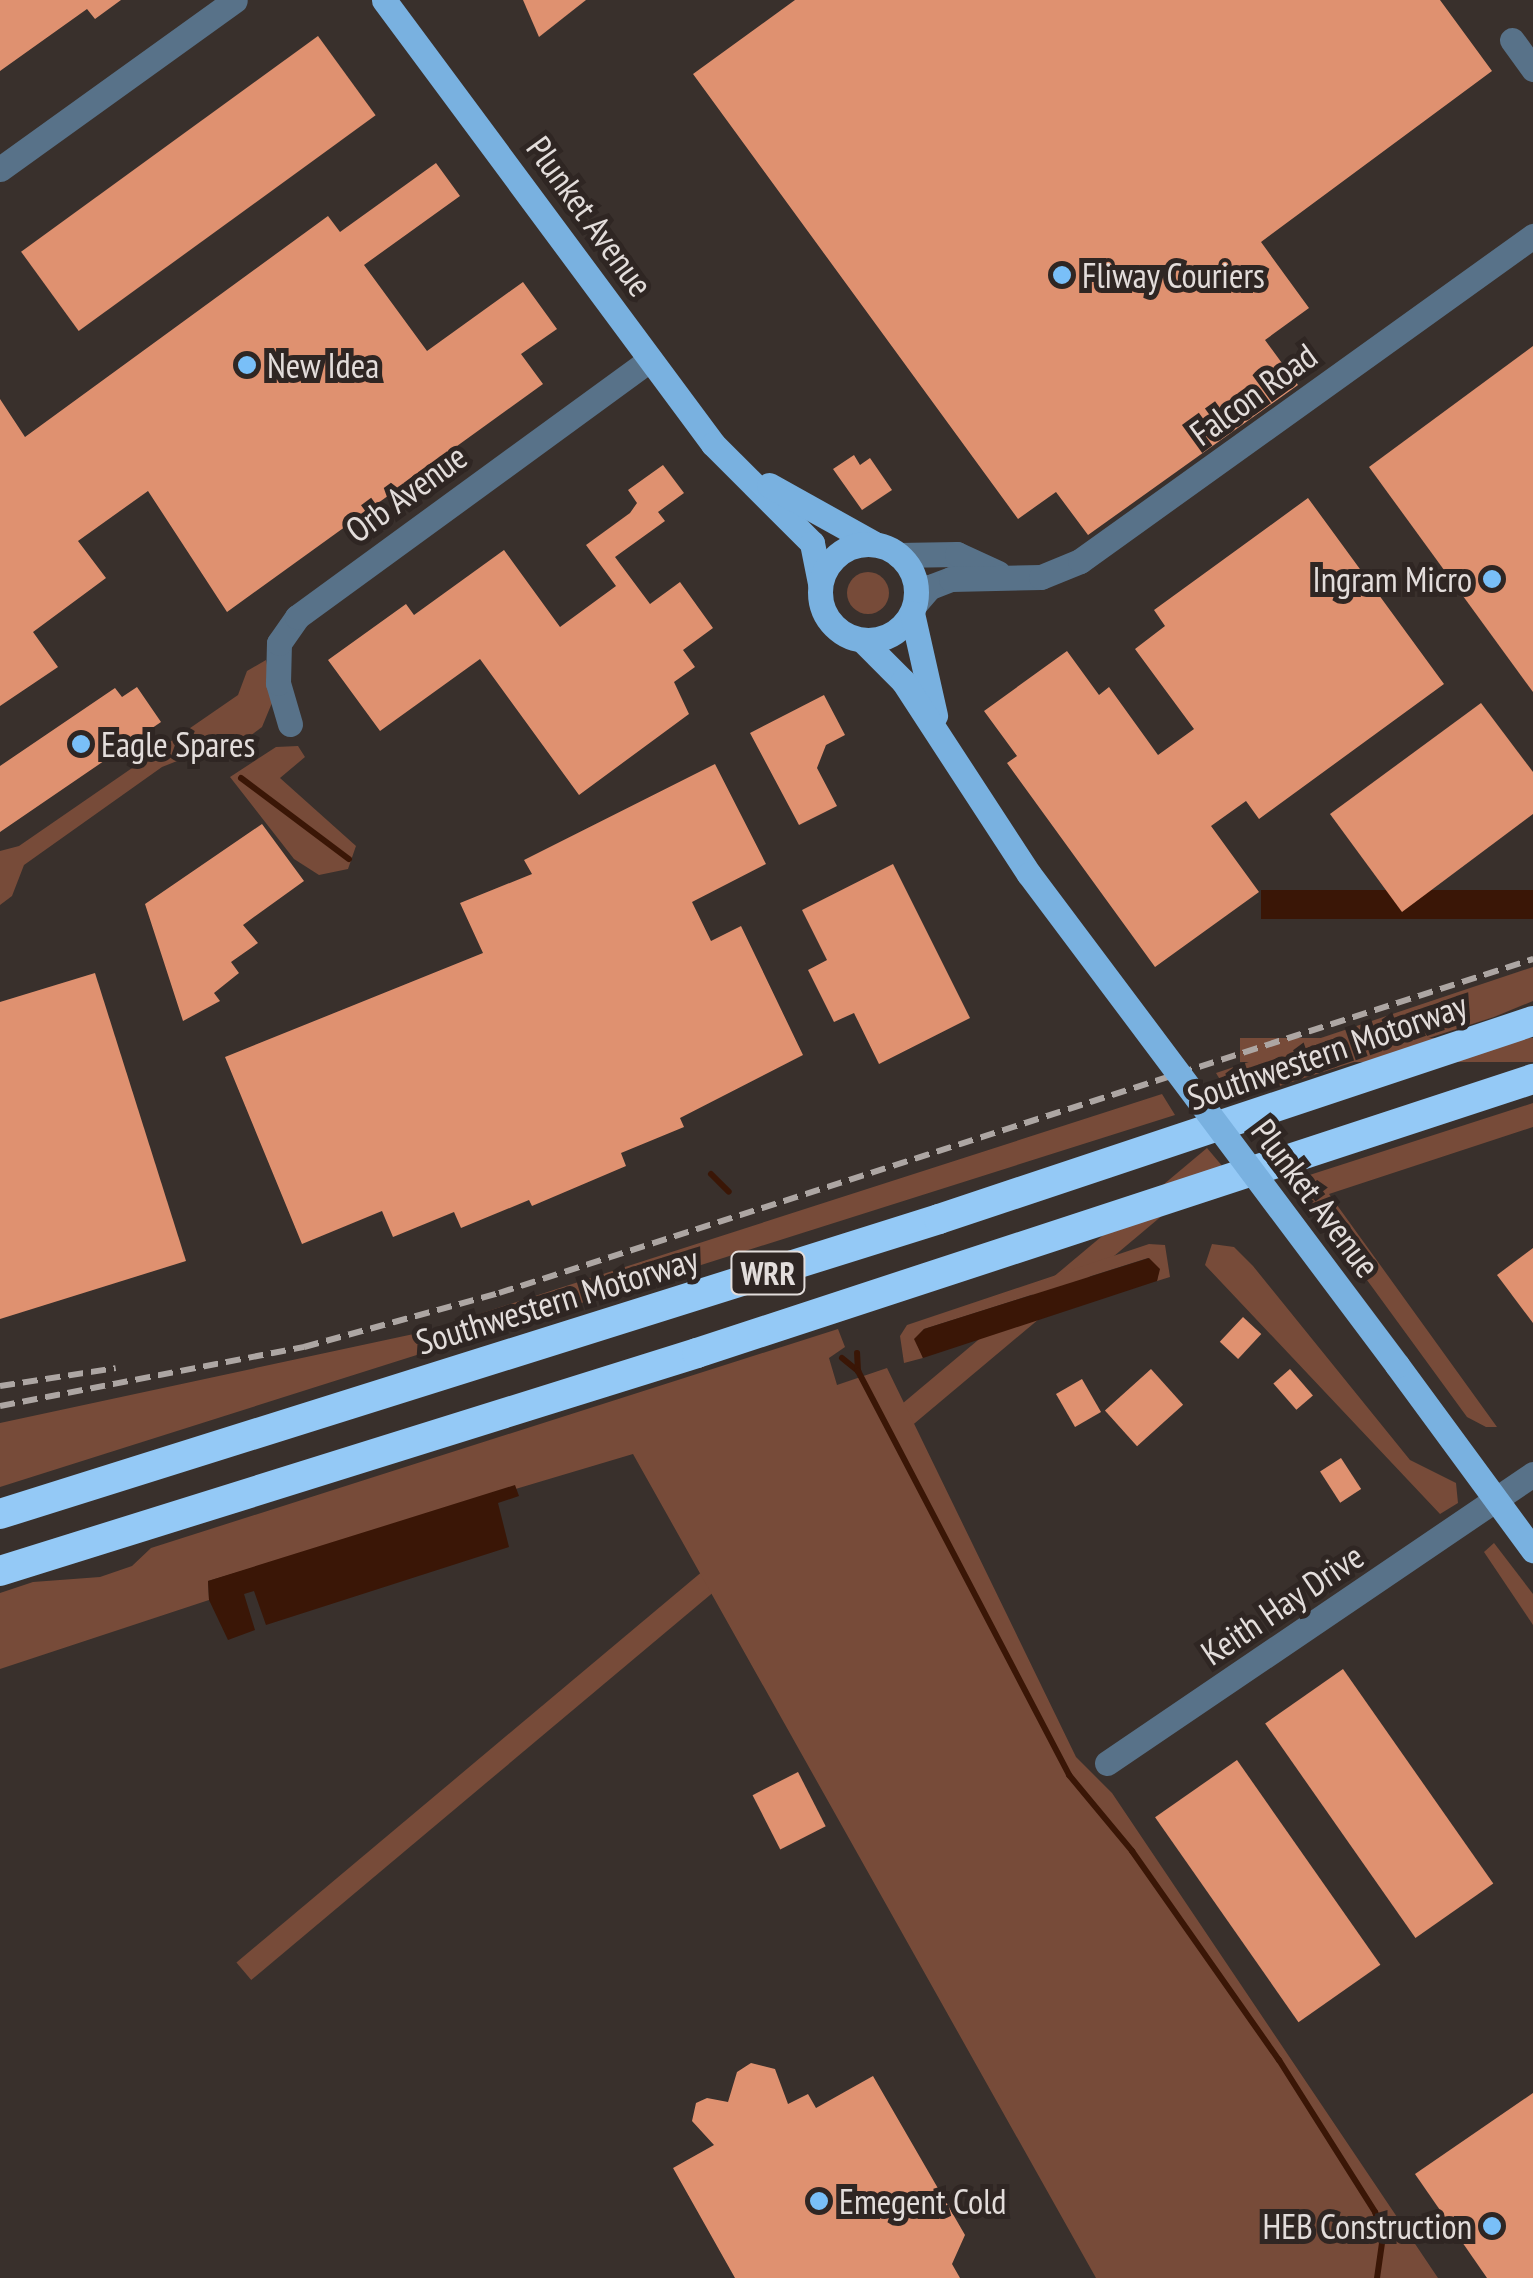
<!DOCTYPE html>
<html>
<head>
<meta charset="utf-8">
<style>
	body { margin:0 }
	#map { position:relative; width:1533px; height:2278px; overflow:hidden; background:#39302c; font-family:"PT Sans Narrow",sans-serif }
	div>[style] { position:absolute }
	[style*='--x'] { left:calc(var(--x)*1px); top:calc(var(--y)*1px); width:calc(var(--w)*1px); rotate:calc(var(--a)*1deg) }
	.green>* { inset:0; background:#774b39; transform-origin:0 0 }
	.round { border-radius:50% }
	.water>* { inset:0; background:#3a1606; transform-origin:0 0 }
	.stream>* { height:6px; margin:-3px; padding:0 3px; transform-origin:3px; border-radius:3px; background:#3a1606 }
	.building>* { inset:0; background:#df9170; transform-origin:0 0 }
	.minor>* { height:25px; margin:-12.5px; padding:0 12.5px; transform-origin:12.5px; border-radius:12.5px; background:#587289 }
	.major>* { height:25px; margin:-12.5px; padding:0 12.5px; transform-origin:12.5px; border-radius:12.5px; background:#79b1e0 }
	.major>.ring { margin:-12.5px; padding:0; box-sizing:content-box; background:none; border:25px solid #79b1e0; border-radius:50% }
	.highway>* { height:30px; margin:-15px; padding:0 15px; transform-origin:15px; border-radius:15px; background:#94c9f6 }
	.rail>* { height:6px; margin-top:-3px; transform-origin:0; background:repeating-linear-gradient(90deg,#ada6a3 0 15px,transparent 0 23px) }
	.major-bridge>* { height:25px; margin:-12.5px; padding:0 12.5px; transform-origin:12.5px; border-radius:12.5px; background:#79b1e0 }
	.dots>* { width:28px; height:28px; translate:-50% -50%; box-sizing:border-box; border:5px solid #2f2623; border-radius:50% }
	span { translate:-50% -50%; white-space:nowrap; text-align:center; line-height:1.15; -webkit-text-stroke:10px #2f2623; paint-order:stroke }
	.shield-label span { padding:2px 8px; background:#2f2623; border:2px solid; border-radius:8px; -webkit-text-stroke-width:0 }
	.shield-label { font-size:32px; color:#e3dddb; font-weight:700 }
	.street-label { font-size:35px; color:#e3dddb }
	.poi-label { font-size:35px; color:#e3dddb }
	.left { translate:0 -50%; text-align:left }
	.right { translate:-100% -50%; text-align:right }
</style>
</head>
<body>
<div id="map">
	<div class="green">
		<i class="round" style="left:847px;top:572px;width:42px;height:42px"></i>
		<i style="clip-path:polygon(266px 660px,274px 698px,262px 727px,218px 760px,210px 748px,162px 767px,24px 865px,12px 896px,0 905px,0 851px,19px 846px,238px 695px,247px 671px)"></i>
		<i style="clip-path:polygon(298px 746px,305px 757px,280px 778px,356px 846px,348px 869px,319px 875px,294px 859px,230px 777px,276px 747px)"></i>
		<i style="clip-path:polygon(1533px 967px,1533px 1001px,1494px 1017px,1233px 1101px,1216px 1073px)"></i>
		<i style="left:1533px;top:1038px;width:24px;height:293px;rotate:90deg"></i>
		<i style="clip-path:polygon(1162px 1094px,1175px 1115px,0 1487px,0 1423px,423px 1332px)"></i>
		<i style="clip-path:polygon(1533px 1103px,1533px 1127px,1329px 1194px,1497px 1427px,1486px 1427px,1467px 1417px,1294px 1180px)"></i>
		<i style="left:1207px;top:1148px;width:23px;height:1267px;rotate:50deg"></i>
		<i style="clip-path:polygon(1149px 1244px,1165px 1245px,1170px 1277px,1157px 1281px,1159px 1269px,1148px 1258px,924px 1329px,915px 1339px,923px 1358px,904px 1363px,900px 1336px,907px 1325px)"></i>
		<i style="clip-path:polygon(1212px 1244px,1234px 1247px,1253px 1266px,1410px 1460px,1456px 1483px,1458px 1503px,1440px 1514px,1205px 1265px)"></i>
		<i style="clip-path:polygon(838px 1329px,845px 1347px,829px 1358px,837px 1385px,887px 1368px,1076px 1757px,1112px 1793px,1438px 2278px,1096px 2278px,633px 1454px,208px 1581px,209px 1600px,0 1669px,0 1593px,33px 1582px,100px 1577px,132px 1566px,151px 1548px)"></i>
		<i style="clip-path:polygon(1494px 1543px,1533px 1594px,1533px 1625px,1484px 1552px)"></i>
	</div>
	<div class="water">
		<i style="left:1533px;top:890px;width:29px;height:272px;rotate:90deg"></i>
		<i style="clip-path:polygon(1149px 1258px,1160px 1269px,1157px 1281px,923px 1358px,914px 1339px,924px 1329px)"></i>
		<i style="clip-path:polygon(515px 1485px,519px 1496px,498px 1503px,509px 1547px,266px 1625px,254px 1591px,244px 1594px,255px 1630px,228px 1640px,209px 1600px,208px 1581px)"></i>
	</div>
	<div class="stream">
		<i style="--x:241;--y:778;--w:135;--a:36.9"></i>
		<i style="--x:711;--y:1174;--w:25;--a:45"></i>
		<i style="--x:842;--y:1358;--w:21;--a:39"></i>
		<i style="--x:858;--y:1371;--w:18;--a:-93"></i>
		<i style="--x:858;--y:1371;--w:456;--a:62.4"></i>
		<i style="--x:1069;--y:1775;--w:99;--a:50.3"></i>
		<i style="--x:1132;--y:1851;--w:256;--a:54.9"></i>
		<i style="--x:1279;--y:2060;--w:180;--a:57.7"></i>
		<i style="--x:1375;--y:2212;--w:25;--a:72"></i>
		<i style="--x:1383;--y:2236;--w:42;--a:98.1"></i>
	</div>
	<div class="building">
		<i style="clip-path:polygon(0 0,121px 0,95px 19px,87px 9px,0 71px)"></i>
		<i style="clip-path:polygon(523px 0,586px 0,539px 37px)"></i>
		<i style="clip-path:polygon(795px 0,1440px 0,1492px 71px,1261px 242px,1309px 308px,1265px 340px,1298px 385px,1088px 535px,1056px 492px,1018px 519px,693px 74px)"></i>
		<i style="left:318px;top:36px;width:98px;height:367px;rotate:54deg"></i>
		<i style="clip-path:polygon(436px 163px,460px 196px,364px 265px,427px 351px,523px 282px,557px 329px,521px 354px,543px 384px,227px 612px,148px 491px,78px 541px,106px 578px,33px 632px,58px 667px,0 706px,0 399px,25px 437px,328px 216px,340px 232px)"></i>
		<i style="clip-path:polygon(1533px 346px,1533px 692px,1369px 467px)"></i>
		<i style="clip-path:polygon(854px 455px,860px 465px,870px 458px,892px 490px,862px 510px,833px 469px)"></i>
		<i style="clip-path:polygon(663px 465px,684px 493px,658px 512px,665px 521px,615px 557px,650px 604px,680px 582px,713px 628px,683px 650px,695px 667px,674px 682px,689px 714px,579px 795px,480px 659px,380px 731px,328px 660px,406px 604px,414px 615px,504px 550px,560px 627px,616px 586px,586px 545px,630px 513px,637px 503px,628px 490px)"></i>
		<i style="clip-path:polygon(1308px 498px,1444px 684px,1259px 819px,1246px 801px,1211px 826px,1259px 892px,1155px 967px,1007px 763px,1017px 756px,984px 711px,1067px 651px,1099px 695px,1109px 687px,1158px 755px,1194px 729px,1135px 649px,1165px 626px,1154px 610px)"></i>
		<i style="clip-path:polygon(137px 687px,161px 722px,0 832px,0 766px,115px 688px,122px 697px)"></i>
		<i style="clip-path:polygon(824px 695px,845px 735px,826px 745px,817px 768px,837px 806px,799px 825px,750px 733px)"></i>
		<i style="clip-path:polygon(1481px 703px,1533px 772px,1533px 814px,1402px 912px,1330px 814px)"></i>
		<i style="clip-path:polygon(715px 764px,766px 864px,692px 902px,711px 941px,741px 926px,803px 1055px,680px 1118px,684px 1127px,621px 1153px,626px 1166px,532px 1206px,529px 1200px,461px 1228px,454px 1212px,393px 1237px,382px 1211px,302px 1244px,225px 1057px,483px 953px,460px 903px,532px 874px,524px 860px)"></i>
		<i style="clip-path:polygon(262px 824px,304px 881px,243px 925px,258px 943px,231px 962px,239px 973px,214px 993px,220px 1001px,183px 1021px,145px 904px)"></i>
		<i style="clip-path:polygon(893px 864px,970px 1018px,879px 1064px,854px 1013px,834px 1022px,808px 970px,827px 960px,802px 910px)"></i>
		<i style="clip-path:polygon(95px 973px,186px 1261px,0 1319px,0 1002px)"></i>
		<i style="clip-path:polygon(1533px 1248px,1533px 1323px,1497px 1275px)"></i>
		<i style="left:1243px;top:1317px;width:25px;height:34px;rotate:43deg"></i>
		<i style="left:1151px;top:1369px;width:48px;height:62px;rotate:48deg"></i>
		<i style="left:1290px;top:1369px;width:35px;height:22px;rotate:49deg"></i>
		<i style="left:1082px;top:1379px;width:38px;height:30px;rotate:60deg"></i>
		<i style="left:1341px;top:1458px;width:37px;height:25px;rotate:57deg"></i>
		<i style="left:1343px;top:1669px;width:262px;height:95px;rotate:55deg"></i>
		<i style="left:1237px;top:1760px;width:250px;height:100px;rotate:55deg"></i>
		<i style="left:798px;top:1772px;width:61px;height:51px;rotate:63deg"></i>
		<i style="clip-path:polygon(751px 2063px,775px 2069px,788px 2104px,808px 2094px,816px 2108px,873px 2076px,965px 2235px,952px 2264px,960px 2278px,735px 2278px,673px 2168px,714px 2145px,692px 2121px,696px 2103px,707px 2098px,728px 2102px,737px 2072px)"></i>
		<i style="clip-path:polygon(1533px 2093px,1533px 2278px,1487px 2278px,1415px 2174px)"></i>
	</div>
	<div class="minor">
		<i style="--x:1512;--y:40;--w:36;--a:54"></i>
		<i style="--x:0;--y:169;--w:289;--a:-35.7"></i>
		<i style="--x:898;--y:555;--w:59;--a:-1"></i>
		<i style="--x:957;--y:554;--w:45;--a:24.9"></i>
		<i style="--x:915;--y:604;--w:23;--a:-49"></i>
		<i style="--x:930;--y:587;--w:22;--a:-21"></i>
		<i style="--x:951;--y:579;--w:90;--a:-1.3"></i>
		<i style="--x:1041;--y:577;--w:42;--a:-22.3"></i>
		<i style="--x:1080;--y:561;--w:558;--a:-35.66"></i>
		<i style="--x:290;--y:724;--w:43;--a:-106.3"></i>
		<i style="--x:278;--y:683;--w:40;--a:-88.6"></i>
		<i style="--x:279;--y:643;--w:32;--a:-55"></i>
		<i style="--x:297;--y:617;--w:437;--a:-36.1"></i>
		<i style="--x:1107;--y:1763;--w:515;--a:-34.15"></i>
	</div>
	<div class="major">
		<i style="--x:384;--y:0;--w:553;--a:53.46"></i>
		<i style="--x:713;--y:444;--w:140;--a:45"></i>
		<i style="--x:812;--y:543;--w:41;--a:78.7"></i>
		<i style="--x:769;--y:485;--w:119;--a:29.1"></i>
		<i class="ring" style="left:820px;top:544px;width:71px;height:71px"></i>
		<i style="--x:912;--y:613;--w:105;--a:77.3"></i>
		<i style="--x:863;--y:641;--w:57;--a:45"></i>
		<i style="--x:903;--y:681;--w:230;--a:56.9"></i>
		<i style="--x:1397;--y:1365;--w:230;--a:53.7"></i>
	</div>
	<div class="highway">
		<i style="--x:0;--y:1514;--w:984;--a:-17.44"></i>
		<i style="--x:939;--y:1219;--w:626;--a:-18.43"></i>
		<i style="--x:0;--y:1571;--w:730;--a:-17.37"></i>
		<i style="--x:697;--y:1353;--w:880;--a:-18.15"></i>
	</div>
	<div class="rail">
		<i style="--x:0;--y:1386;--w:117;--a:-8.8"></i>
		<i style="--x:0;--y:1406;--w:310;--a:-11"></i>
		<i style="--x:304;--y:1347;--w:202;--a:-15.5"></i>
		<i style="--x:499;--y:1293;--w:1087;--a:-17.9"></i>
	</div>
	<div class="major-bridge">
		<i style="--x:1029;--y:874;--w:614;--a:53.15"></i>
	</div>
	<div class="dots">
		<i style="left:1062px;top:275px;background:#79bff8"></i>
		<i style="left:247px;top:365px;background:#79bff8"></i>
		<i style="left:1492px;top:579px;background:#79bff8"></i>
		<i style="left:81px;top:744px;background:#79bff8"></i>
		<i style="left:819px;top:2201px;background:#79bff8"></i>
		<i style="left:1492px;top:2226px;background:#79bff8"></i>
	</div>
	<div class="shield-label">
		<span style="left:768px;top:1273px">WRR</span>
	</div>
	<div class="street-label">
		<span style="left:590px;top:216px;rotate:54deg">Plunket Avenue</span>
		<span style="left:1253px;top:394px;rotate:-36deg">Falcon Road</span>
		<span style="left:406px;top:493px;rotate:-36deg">Orb Avenue</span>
		<span style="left:1327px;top:1051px;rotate:-19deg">Southwestern Motorway</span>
		<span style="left:1316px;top:1198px;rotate:53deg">Plunket Avenue</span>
		<span style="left:557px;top:1300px;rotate:-17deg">Southwestern Motorway</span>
		<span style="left:1282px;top:1604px;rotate:-34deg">Keith Hay Drive</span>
	</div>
	<div class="poi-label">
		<span class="left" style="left:1082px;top:275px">Fliway Couriers</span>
		<span class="left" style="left:267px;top:365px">New Idea</span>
		<span class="right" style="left:1472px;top:579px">Ingram Micro</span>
		<span class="left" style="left:101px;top:744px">Eagle Spares</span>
		<span class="left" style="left:839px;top:2201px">Emegent Cold</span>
		<span class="right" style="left:1472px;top:2226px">HEB Construction</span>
	</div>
</div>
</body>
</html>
